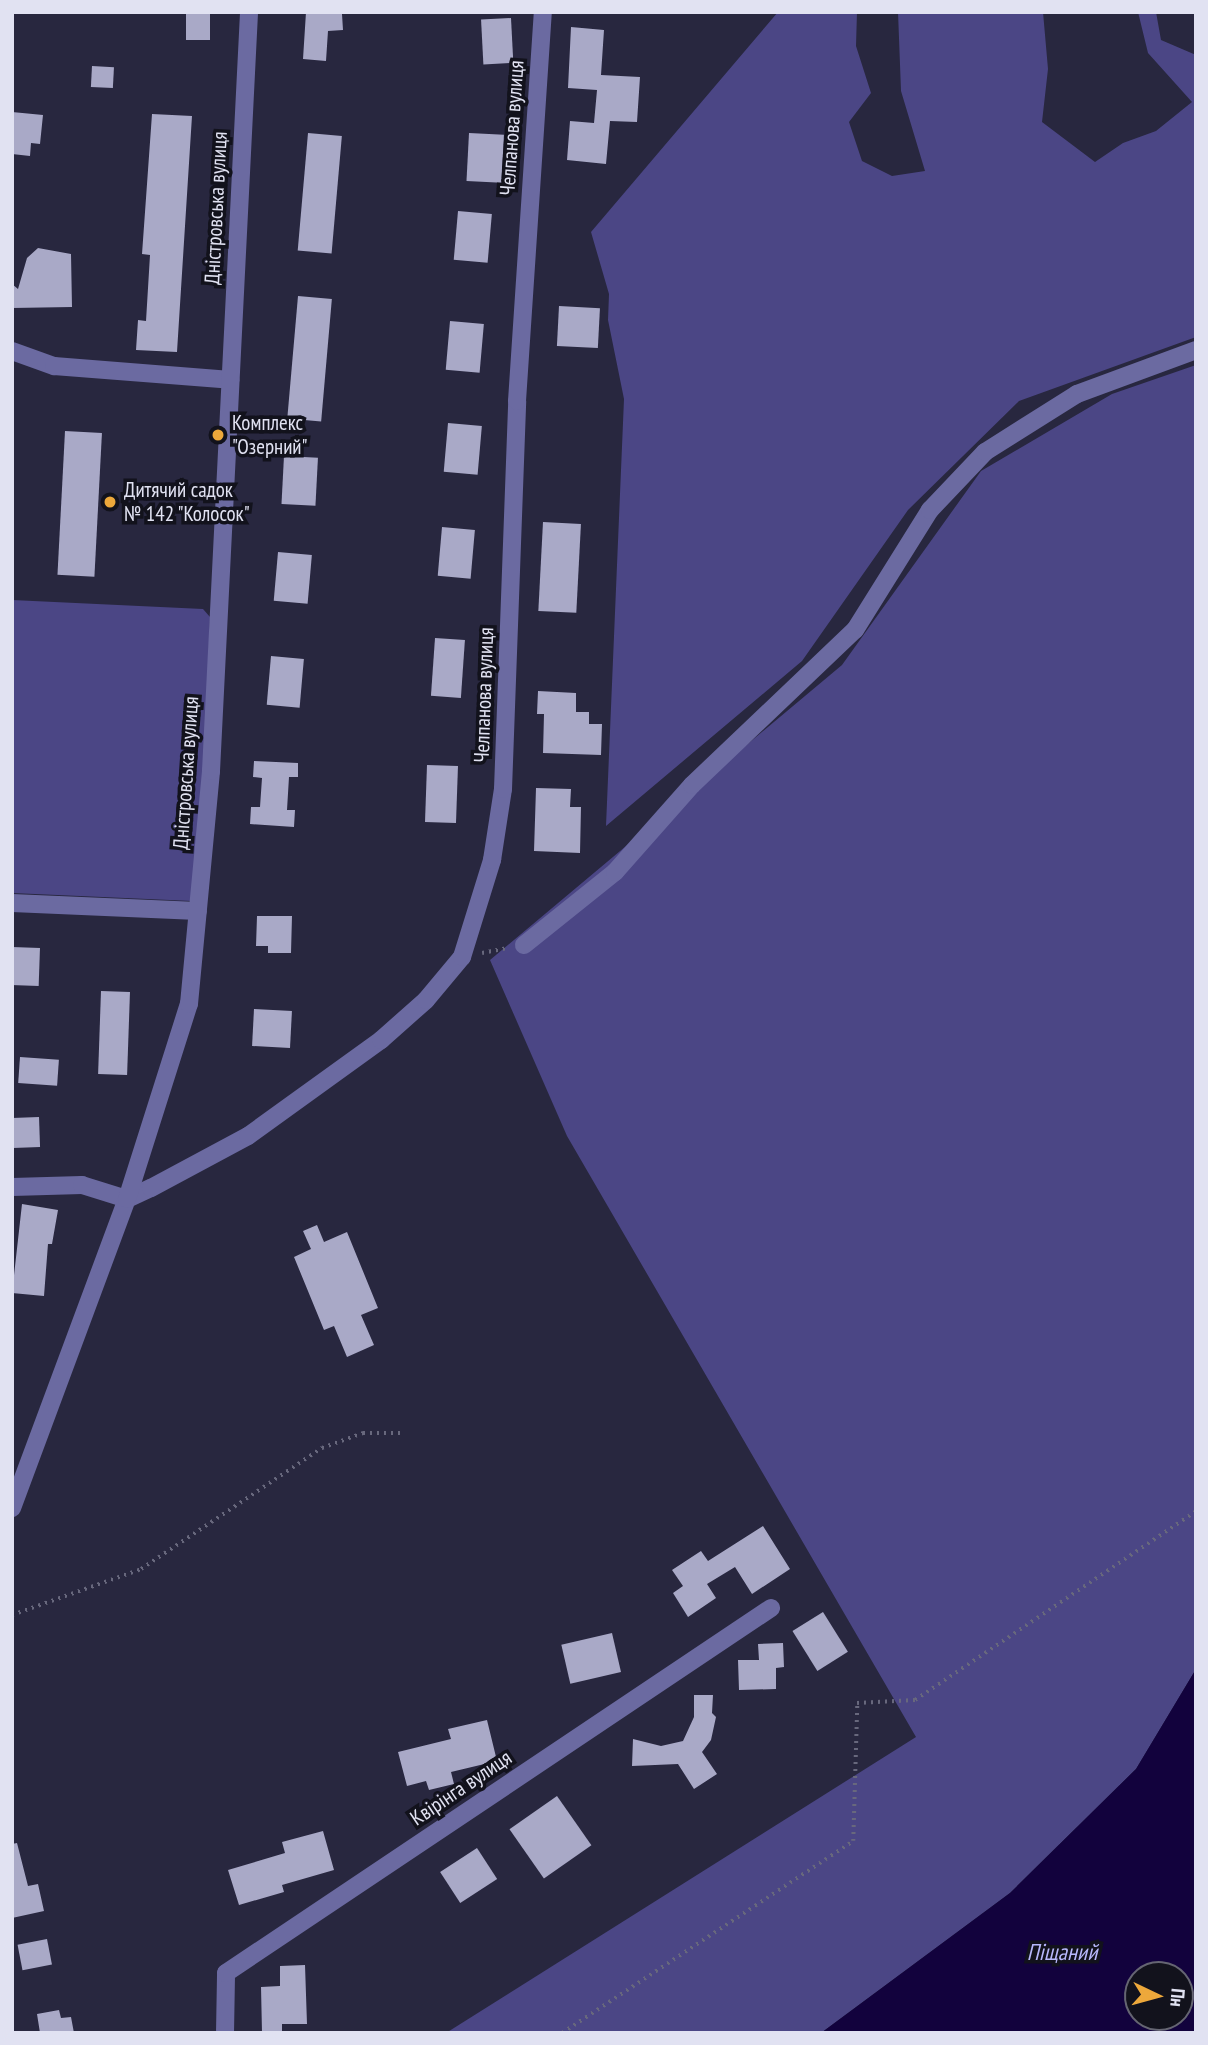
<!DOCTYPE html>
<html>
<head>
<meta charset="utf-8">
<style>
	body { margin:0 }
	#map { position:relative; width:1208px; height:2045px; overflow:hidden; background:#28273f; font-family:"PT Sans Narrow",sans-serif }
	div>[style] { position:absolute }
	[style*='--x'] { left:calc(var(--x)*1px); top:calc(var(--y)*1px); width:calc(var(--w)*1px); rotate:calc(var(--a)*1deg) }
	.green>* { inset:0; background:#4b4685 }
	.water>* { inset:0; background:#12023d }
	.building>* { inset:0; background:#a9a9c7; transform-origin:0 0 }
	.path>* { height:3.5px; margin-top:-1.75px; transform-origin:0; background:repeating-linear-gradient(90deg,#68687d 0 2px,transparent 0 7px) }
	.minor>* { height:18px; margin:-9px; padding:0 9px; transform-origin:9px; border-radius:9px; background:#6b6aa1 }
	.dots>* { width:19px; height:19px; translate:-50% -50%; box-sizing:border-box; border:4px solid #12121c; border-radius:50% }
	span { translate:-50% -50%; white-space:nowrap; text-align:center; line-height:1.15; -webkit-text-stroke:7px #12121c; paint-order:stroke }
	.street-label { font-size:21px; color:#e1e2f2 }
	.poi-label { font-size:21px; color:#e1e2f2 }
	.left { translate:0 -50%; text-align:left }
	.water-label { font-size:23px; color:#b7b7fa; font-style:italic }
	.frame { position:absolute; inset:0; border:14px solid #e1e2f2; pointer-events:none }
	.north { position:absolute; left:1124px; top:1961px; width:70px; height:70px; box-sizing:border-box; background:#12121c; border:2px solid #656572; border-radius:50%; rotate:95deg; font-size:19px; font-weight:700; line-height:28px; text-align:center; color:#e1e2f2 }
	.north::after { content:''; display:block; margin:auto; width:24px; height:32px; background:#eda83b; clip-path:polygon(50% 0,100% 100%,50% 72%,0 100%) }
</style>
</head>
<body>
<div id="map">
	<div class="green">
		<i style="clip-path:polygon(778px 12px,857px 12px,856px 46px,871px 93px,849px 122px,862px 161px,892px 176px,925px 171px,901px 91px,898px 12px,1043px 12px,1048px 69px,1042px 122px,1095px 162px,1123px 143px,1156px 131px,1192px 102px,1148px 53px,1138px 12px,1156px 12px,1161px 40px,1196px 55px,1196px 337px,1019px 401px,908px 510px,802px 661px,606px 826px,624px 399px,608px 320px,609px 294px,591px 232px)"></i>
		<i style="clip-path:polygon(1196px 365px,1196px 1669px,1136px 1769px,1010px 1893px,821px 2033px,446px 2033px,916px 1737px,567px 1136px,490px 960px,842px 665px,981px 471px,1112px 394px)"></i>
		<i style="clip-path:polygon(12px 600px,203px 609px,210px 617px,204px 772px,192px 901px,12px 893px)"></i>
	</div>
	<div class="water">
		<i style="clip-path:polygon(evenodd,1196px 1669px,1196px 2033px,821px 2033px,1010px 1893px,1136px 1769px,1196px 1669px,1138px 1975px,1180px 1975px,1180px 2017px,1138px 2017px,1138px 1975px)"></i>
	</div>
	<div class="building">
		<i style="left:186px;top:12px;width:24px;height:28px"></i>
		<i style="clip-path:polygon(306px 12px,342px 14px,343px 30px,328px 31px,326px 61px,303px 59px)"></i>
		<i style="left:511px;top:18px;width:45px;height:30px;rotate:87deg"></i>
		<i style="clip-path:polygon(571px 27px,604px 30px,601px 75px,640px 77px,637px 122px,610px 121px,606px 164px,567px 160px,570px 121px,594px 123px,597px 90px,568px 88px)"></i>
		<i style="left:92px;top:66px;width:22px;height:21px;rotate:3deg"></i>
		<i style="clip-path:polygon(12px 112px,43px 115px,40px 144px,31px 143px,30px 156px,12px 154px)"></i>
		<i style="clip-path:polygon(152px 114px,192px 116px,177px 352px,136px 350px,138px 320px,146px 321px,150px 255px,142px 254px)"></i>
		<i style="left:308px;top:133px;width:34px;height:118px;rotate:5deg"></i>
		<i style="left:469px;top:133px;width:35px;height:48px;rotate:3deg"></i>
		<i style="left:458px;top:211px;width:34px;height:49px;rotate:5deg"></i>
		<i style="clip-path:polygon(38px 248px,71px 254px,72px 307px,12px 308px,12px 284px,18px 289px,27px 258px)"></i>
		<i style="left:298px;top:296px;width:34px;height:123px;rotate:5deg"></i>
		<i style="left:559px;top:306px;width:41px;height:40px;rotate:3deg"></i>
		<i style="left:450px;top:321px;width:34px;height:49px;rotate:5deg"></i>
		<i style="left:448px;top:423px;width:34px;height:49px;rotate:5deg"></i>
		<i style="left:65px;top:431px;width:37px;height:144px;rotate:3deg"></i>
		<i style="left:284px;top:456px;width:34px;height:48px;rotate:3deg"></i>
		<i style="left:543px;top:522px;width:38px;height:89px;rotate:3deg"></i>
		<i style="left:442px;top:527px;width:33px;height:49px;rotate:5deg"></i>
		<i style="left:278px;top:552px;width:34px;height:49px;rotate:5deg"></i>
		<i style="left:435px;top:638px;width:30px;height:58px;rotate:4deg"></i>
		<i style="left:271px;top:656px;width:33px;height:49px;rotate:5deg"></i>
		<i style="clip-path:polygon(538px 691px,576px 693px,576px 712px,589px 712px,589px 724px,602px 724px,601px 755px,543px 753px,544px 714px,537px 714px)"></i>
		<i style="clip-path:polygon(254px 761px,298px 763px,298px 777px,289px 777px,287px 810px,295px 810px,294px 827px,250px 824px,251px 807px,260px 807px,262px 778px,253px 777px)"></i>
		<i style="left:427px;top:765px;width:31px;height:57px;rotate:2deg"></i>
		<i style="clip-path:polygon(536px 788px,571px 789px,570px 807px,581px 807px,580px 853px,534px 851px)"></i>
		<i style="clip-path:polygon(257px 916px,292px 916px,291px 953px,268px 953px,268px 946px,256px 946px)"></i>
		<i style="left:12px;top:947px;width:28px;height:38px;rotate:2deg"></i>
		<i style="left:101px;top:991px;width:29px;height:83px;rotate:2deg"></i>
		<i style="left:254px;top:1009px;width:38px;height:37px;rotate:3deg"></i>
		<i style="left:20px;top:1057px;width:39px;height:26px;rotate:4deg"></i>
		<i style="left:39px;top:1117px;width:30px;height:27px;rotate:88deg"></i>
		<i style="clip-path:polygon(22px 1204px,58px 1210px,52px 1244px,48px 1244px,44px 1296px,12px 1293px)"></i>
		<i style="clip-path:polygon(317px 1225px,324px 1242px,347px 1232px,378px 1308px,361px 1315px,374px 1345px,347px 1357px,334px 1326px,324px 1330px,294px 1257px,311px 1249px,303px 1231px)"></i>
		<i style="clip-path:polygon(763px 1526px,790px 1569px,752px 1594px,735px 1567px,707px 1584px,716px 1598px,688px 1617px,673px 1593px,683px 1586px,672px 1570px,701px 1551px,708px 1561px)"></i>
		<i style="left:823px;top:1612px;width:47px;height:36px;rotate:58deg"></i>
		<i style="left:612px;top:1633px;width:40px;height:52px;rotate:77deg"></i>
		<i style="clip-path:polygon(783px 1643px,784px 1667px,776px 1668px,776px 1689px,739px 1690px,738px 1660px,759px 1660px,758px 1644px)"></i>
		<i style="clip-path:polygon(694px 1695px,713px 1695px,712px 1713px,716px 1717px,711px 1740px,702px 1752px,717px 1774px,694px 1789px,678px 1764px,632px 1766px,633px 1739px,661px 1746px,683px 1741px,694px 1717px)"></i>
		<i style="clip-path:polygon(487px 1720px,497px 1761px,451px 1772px,454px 1784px,429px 1790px,426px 1781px,407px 1786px,398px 1752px,451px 1739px,448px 1729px)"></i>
		<i style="left:557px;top:1796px;width:60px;height:58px;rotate:55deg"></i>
		<i style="clip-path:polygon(323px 1831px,334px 1870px,282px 1885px,284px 1892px,239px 1905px,228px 1870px,285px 1853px,282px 1842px)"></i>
		<i style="clip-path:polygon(17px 1843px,28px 1886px,38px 1884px,44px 1911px,12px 1918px,12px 1844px)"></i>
		<i style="left:477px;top:1848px;width:37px;height:44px;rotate:57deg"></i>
		<i style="left:47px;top:1939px;width:26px;height:30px;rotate:79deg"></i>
		<i style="clip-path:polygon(305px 1965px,307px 2024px,282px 2024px,282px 2033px,262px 2033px,261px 1987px,280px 1986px,280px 1966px)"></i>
		<i style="clip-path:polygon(59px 2010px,61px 2018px,71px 2017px,74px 2033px,40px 2033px,37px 2014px)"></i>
	</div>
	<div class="path">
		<i style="--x:482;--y:953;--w:26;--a:-11"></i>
		<i style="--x:12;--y:1615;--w:137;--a:-19.6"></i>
		<i style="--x:141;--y:1569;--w:218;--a:-33.8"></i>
		<i style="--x:322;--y:1448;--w:44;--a:-20.1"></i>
		<i style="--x:363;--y:1433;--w:40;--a:0"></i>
		<i style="--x:562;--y:2033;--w:349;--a:-33.4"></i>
		<i style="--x:853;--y:1841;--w:138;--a:-88.3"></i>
		<i style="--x:857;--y:1703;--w:58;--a:-3"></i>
		<i style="--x:915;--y:1700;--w:339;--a:-33.9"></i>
	</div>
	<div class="minor">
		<i style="--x:12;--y:351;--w:45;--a:19.7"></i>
		<i style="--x:54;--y:366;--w:177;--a:4.5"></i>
		<i style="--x:12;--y:903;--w:186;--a:2.5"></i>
		<i style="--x:524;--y:945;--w:117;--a:-38.7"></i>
		<i style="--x:615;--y:872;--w:116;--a:-48.5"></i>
		<i style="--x:692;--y:785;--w:225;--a:-43.6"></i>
		<i style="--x:855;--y:630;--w:142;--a:-58"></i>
		<i style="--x:930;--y:510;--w:80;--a:-46.5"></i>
		<i style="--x:985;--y:452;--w:109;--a:-32.2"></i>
		<i style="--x:1077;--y:394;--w:127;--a:-20.3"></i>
		<i style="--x:12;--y:1187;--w:70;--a:-1.6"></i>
		<i style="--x:82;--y:1185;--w:47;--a:17.3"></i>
		<i style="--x:127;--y:1199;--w:26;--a:-25"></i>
		<i style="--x:151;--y:1188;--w:110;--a:-28.2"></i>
		<i style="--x:248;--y:1136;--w:164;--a:-35.8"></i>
		<i style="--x:381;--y:1040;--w:60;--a:-41.6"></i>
		<i style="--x:426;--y:1000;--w:56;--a:-50.1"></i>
		<i style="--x:462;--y:957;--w:102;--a:-72.8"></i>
		<i style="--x:492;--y:860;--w:72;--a:-81.2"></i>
		<i style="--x:503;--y:789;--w:388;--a:-87.9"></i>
		<i style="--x:517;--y:401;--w:390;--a:-86.2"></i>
		<i style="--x:12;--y:1508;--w:330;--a:-69.6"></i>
		<i style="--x:127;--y:1199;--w:205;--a:-72.4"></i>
		<i style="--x:189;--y:1004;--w:234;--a:-84.6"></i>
		<i style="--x:211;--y:771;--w:760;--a:-87.13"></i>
		<i style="--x:225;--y:2033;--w:60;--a:-89"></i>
		<i style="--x:226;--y:1973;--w:656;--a:-33.81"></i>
	</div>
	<div class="dots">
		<i style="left:218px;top:435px;background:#eda83b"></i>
		<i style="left:110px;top:502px;background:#eda83b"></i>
	</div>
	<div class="street-label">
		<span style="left:512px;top:128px;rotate:-86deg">Челпанова вулиця</span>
		<span style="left:216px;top:208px;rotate:-87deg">Дністровська вулиця</span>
		<span style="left:484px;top:695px;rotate:-88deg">Челпанова вулиця</span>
		<span style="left:186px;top:773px;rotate:-86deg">Дністровська вулиця</span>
		<span style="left:461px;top:1788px;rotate:-34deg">Квірінга вулиця</span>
	</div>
	<div class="poi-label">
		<span class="left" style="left:232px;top:435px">Комплекс<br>"Озерний"</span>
		<span class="left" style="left:124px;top:502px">Дитячий садок<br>№ 142 "Колосок"</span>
	</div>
	<div class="water-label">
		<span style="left:1062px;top:1952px">Піщаний</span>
	</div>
	<div class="frame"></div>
	<div class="north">Пн</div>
</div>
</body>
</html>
